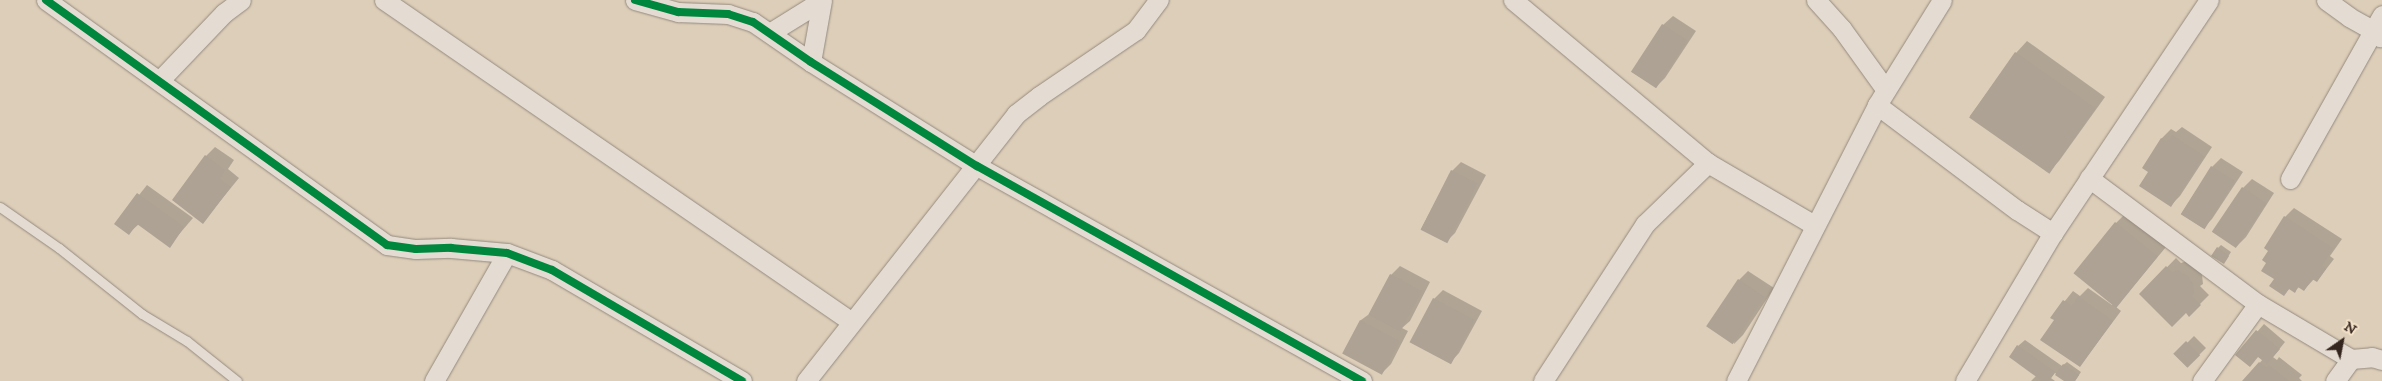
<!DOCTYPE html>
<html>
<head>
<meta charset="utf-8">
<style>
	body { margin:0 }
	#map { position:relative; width:2382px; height:381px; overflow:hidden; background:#ddceb9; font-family:"IM FELL DW Pica",serif }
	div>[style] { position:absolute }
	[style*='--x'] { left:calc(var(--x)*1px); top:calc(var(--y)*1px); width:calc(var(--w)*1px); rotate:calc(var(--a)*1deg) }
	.shadow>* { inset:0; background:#0003; transform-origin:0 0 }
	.building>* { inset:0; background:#ada294; transform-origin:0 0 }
	.roads { filter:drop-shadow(0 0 1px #948a7e) drop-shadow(0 0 1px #948a7e) }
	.service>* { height:9px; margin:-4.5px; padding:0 4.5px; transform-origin:4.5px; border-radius:4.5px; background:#e4dcd2 }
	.minor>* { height:19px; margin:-9.5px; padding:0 9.5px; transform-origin:9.5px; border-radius:9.5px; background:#e4dcd2 }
	.cycleway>* { height:8px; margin:-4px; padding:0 4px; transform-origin:4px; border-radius:4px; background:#00873e }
	span { translate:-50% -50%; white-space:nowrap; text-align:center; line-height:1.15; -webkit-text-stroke:4px #f3e2c8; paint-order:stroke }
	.north { position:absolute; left:2317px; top:316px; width:50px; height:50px; -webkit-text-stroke:4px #f3e2c8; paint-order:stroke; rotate:33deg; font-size:14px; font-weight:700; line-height:20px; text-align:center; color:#35251f }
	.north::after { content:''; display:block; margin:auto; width:18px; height:22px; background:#35251f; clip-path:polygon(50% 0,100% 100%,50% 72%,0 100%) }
</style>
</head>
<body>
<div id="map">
	<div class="shadow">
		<i style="clip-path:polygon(1673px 16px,1696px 31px,1665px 78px,1656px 87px,1632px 72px,1663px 25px)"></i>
		<i style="clip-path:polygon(2027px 41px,2105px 97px,2059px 161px,2048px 172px,1970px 116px,2016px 53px)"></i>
		<i style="clip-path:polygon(2182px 127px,2212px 147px,2180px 196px,2171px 205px,2150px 171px,2144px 167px,2162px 138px,2171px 129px,2176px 132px)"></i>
		<i style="clip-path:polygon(215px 147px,234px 160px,228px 169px,239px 178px,203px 222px,206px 156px)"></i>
		<i style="clip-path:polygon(2221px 158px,2243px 172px,2212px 219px,2203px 228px,2181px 214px,2212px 167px)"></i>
		<i style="clip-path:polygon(1461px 162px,1486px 175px,1455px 233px,1446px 242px,1421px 229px,1452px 171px)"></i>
		<i style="clip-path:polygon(2252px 179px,2274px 193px,2246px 237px,2237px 246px,2215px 232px,2243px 188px)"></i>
		<i style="clip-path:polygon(147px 185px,193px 218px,169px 246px,139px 224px,129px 233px,116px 224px)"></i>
		<i style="clip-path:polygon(2294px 208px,2342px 239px,2330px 256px,2334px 259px,2317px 281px,2314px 279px,2304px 290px,2299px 287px,2295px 291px,2290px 288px,2284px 294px,2268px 262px,2285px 217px)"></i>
		<i style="clip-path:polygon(2125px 214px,2166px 247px,2116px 307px,2121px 311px,2080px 366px,2056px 320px,2052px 317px,2073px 291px,2080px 296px,2088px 288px,2112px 305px,2113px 303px,2116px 223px)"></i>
		<i style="clip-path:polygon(2221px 245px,2231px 252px,2226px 260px,2218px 248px)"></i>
		<i style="clip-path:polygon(2176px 258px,2181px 263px,2187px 261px,2197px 267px,2202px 275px,2203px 284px,2200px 286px,2209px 295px,2189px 315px,2186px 311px,2141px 294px)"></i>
		<i style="clip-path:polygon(1400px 266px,1430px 282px,1410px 321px,1402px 328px,1408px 331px,1391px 364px,1382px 373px,1344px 353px,1361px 320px,1372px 312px,1391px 275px)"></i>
		<i style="clip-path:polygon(1748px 271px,1774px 288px,1743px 335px,1734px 344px,1739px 280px)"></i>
		<i style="clip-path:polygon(1443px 290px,1482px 311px,1459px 353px,1450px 363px,1434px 299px)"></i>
		<i style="clip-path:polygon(2264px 324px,2285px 342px,2273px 357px,2277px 360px,2279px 357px,2302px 375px,2299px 378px,2302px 381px,2244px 381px,2263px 359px,2259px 356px,2237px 355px)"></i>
		<i style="left:2194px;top:336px;width:17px;height:26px;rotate:45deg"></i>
		<i style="clip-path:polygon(2025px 340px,2062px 366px,2067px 362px,2081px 372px,2075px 381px,2066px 381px,2055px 373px,2051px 378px,2055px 381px,2031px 381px,2037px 375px,2018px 346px)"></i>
	</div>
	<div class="building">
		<i style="left:1662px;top:24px;width:30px;height:57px;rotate:33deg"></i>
		<i style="left:2015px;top:52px;width:98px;height:80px;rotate:35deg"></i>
		<i style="clip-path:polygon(2172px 135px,2204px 156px,2171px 207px,2139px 186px,2148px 172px,2142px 168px,2161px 138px,2167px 142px)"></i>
		<i style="clip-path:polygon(205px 155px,225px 170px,220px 179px,231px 187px,203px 224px,172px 200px)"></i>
		<i style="left:2211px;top:166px;width:28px;height:57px;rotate:32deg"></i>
		<i style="left:1451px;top:170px;width:30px;height:67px;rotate:27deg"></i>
		<i style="left:2242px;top:187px;width:29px;height:54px;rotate:34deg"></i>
		<i style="clip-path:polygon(137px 193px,184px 227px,170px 248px,137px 224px,129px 235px,114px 224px)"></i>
		<i style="clip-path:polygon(2284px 216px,2333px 248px,2322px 266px,2326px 269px,2317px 282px,2312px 279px,2304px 291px,2298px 287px,2295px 293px,2289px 289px,2284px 296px,2269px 286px,2274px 279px,2261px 271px,2266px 263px,2262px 260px,2268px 251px,2264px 248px)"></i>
		<i style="left:2115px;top:222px;width:55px;height:66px;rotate:39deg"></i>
		<i style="clip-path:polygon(2217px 247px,2229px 256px,2224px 264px,2211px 256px)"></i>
		<i style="clip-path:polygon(2166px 266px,2172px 272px,2178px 270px,2188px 276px,2193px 284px,2194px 294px,2192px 296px,2201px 305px,2189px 317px,2186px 313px,2172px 327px,2139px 294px)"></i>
		<i style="left:1390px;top:274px;width:36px;height:46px;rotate:28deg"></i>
		<i style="left:1738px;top:279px;width:32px;height:57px;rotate:34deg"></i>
		<i style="clip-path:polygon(2078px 296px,2113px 321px,2080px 367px,2040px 340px,2054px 320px,2050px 318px,2063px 300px,2072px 306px)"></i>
		<i style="left:1433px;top:298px;width:47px;height:50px;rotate:28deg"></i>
		<i style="left:1360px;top:320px;width:45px;height:38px;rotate:28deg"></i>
		<i style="clip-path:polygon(2256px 330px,2280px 349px,2267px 364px,2258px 357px,2250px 367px,2235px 355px)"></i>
		<i style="left:2186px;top:341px;width:20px;height:18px;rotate:45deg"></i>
		<i style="clip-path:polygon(2017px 345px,2055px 372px,2049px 381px,2042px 381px,2009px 357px)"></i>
		<i style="clip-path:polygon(2259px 362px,2267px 368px,2269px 365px,2289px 381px,2242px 381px)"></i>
		<i style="clip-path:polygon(2063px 364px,2079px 375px,2075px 381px,2064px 381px,2055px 375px)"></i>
	</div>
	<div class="roads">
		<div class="service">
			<i style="--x:0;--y:207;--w:72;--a:34.8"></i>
			<i style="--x:59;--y:248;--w:106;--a:38.5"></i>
			<i style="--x:142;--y:314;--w:52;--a:31"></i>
			<i style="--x:187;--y:341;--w:64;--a:38.7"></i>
		</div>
		<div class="minor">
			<i style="--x:46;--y:0;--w:420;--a:35.7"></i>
			<i style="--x:387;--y:245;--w:29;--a:8"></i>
			<i style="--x:416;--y:249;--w:35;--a:-2"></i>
			<i style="--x:451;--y:248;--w:56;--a:5.1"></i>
			<i style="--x:507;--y:253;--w:48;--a:20.7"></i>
			<i style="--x:552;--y:270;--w:220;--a:30.3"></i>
			<i style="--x:384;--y:0;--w:568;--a:34.53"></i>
			<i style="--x:635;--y:0;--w:45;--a:15.6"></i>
			<i style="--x:678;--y:12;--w:50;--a:2.3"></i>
			<i style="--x:728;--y:14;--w:26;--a:18"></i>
			<i style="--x:753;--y:22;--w:70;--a:34.6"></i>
			<i style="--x:811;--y:62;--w:196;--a:32.1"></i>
			<i style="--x:977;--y:166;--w:441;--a:29.2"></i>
			<i style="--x:1513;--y:0;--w:254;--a:39.9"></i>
			<i style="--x:1816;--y:0;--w:39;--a:48"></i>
			<i style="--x:1842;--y:29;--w:75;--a:54.2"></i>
			<i style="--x:2326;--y:0;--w:29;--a:36"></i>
			<i style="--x:2349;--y:17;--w:26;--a:29"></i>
			<i style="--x:2372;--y:30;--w:11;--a:41"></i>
			<i style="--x:771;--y:32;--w:59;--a:-31.8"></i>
			<i style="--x:811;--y:62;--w:63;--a:-79.9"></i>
			<i style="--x:159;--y:81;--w:94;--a:-46.3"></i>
			<i style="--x:224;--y:13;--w:21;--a:-37"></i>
			<i style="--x:1877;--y:105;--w:175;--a:36.9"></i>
			<i style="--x:2017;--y:210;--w:43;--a:32.6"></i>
			<i style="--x:2089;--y:178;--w:211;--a:36.7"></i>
			<i style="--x:2258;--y:304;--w:108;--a:30.6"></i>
			<i style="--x:2351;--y:359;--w:27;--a:126"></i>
			<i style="--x:2290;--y:179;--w:188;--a:-60.7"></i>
			<i style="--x:2351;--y:359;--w:21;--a:-5"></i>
			<i style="--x:2372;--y:357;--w:10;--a:17"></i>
			<i style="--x:434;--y:381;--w:147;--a:-60.3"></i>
			<i style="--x:806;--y:381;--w:340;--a:-51.8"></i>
			<i style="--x:1016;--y:114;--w:29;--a:-38"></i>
			<i style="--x:1039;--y:96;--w:117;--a:-34.2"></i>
			<i style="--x:1136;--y:30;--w:38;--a:-53"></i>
			<i style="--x:1543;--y:381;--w:187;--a:-57"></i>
			<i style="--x:1645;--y:224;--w:88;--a:-44.1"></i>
			<i style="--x:1708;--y:163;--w:123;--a:30.3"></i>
			<i style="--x:1736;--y:381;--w:310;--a:-62.9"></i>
			<i style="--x:1877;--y:105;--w:123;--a:-58.2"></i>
			<i style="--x:1965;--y:381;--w:172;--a:-59.3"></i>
			<i style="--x:2053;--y:233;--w:280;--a:-56.2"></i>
			<i style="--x:2202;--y:381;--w:95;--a:-54"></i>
		</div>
	</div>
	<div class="cycleway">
		<i style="--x:46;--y:0;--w:420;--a:35.7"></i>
		<i style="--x:387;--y:245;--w:29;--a:8"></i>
		<i style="--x:416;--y:249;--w:35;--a:-2"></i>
		<i style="--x:451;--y:248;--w:56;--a:5.1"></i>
		<i style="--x:507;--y:253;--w:48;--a:20.7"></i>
		<i style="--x:552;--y:270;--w:220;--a:30.3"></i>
		<i style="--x:635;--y:0;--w:45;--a:15.6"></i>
		<i style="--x:678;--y:12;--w:50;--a:2.3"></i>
		<i style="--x:728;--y:14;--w:26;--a:18"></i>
		<i style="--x:753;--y:22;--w:70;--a:34.6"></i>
		<i style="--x:811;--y:62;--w:196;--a:32.1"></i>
		<i style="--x:977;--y:166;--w:441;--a:29.2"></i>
	</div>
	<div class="north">N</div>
</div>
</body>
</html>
